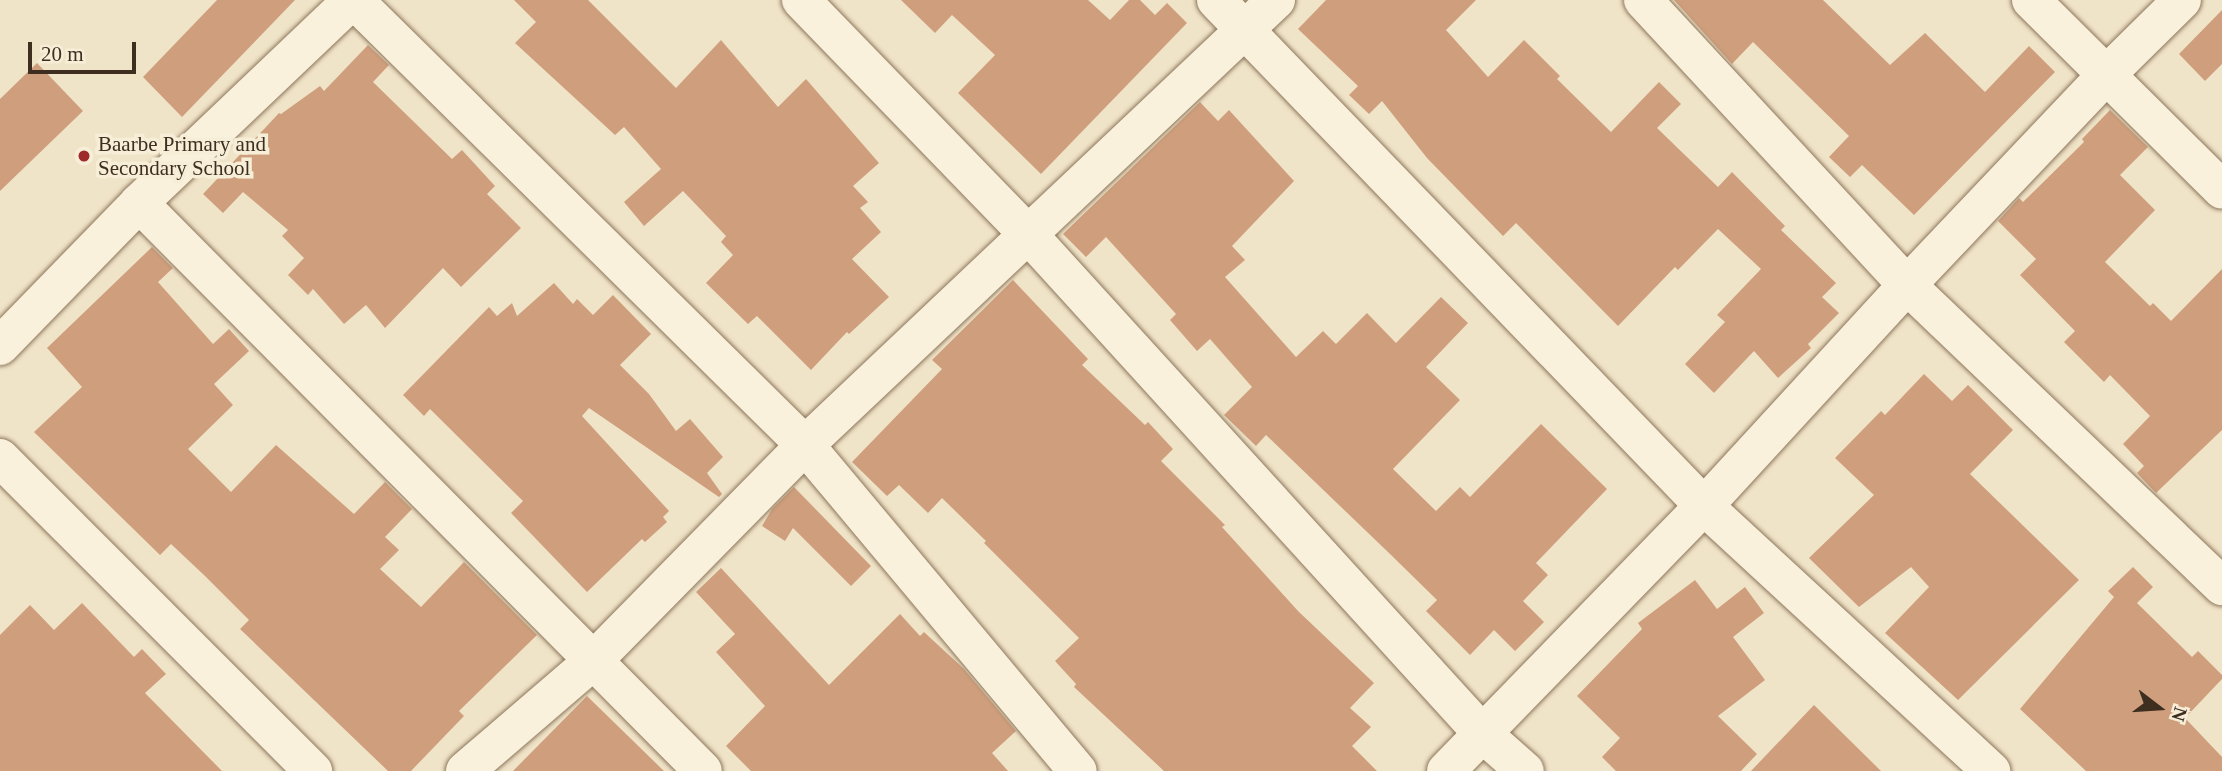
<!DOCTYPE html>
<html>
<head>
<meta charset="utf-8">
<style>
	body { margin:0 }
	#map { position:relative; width:2222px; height:771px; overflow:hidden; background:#f0e4c8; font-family:Georgia,serif }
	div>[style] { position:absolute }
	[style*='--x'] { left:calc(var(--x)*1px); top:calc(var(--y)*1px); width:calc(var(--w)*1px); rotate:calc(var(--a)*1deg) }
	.building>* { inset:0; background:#cf9f7d }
	.roads { filter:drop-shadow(0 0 2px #8d765c) drop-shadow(0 0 2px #8d765c) }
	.street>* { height:38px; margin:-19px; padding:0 19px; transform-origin:19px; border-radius:19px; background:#faf1dc }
	.dots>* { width:19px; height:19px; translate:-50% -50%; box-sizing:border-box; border:4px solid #f7eed8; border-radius:50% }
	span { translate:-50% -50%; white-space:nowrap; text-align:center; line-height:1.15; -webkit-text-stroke:7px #f7eed8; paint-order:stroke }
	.poi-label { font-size:21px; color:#3d2e20 }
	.left { translate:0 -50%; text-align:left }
	.north { position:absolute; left:2124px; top:673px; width:70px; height:70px; -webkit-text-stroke:5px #f7eed8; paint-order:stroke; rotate:107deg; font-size:19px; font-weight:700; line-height:28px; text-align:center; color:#3d2e20 }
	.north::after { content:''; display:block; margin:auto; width:24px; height:32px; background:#3d2e20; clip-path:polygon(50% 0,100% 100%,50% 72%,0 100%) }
	.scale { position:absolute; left:28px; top:42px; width:108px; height:32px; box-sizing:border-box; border:4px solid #3d2e20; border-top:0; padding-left:9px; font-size:21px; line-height:24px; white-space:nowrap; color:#3d2e20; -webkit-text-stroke:5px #f7eed8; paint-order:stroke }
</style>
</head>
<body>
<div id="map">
	<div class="building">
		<i style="clip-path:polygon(217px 0,295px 0,182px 117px,143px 77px)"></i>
		<i style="clip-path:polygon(514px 0,588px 0,676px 88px,721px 40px,778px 107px,806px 79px,879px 163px,853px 186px,868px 202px,860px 208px,881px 232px,852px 259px,889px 297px,849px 334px,847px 332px,811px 370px,757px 316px,748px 324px,706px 283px,733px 255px,721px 242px,726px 236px,683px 191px,644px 226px,624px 202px,661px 169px,624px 127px,615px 135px,515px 43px,536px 22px)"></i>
		<i style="clip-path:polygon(901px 0,1088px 0,1110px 20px,1129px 0,1140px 0,1155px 15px,1167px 3px,1187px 23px,1041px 174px,958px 93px,995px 55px,952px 15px,935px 33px)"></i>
		<i style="clip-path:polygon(1326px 0,1476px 0,1446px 30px,1488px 77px,1524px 40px,1560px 76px,1557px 79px,1611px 132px,1659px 82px,1681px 104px,1657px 128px,1718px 187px,1732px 172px,1785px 226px,1781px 230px,1836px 283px,1822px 297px,1839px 313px,1808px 344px,1811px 348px,1778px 378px,1754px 351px,1714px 393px,1685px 364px,1725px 322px,1717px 315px,1761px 269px,1718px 229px,1678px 270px,1675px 267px,1618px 326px,1516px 223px,1503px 236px,1427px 158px,1382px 101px,1369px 114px,1349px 95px,1358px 86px,1298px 29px)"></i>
		<i style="clip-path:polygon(1674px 0,1823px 0,1890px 65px,1925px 33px,1985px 92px,2029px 46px,2055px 72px,1914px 215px,1862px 165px,1850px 177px,1829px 157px,1849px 136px,1753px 42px,1732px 64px)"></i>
		<i style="clip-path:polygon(2222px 10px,2222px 64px,2205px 81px,2179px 54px)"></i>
		<i style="clip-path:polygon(368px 45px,389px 65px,373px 82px,452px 159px,462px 150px,495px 186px,487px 194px,521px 228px,461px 287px,443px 268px,385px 328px,366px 305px,344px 324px,313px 289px,308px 295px,288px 275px,304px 258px,282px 236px,288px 230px,243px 192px,223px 213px,203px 194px,279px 113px,281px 114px,320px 86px,324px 91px)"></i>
		<i style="clip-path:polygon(37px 63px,83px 111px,0 191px,0 99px)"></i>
		<i style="clip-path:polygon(1200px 102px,1218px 121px,1229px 110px,1294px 181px,1232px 246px,1245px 260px,1225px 277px,1296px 357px,1323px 331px,1336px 344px,1367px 313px,1396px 343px,1441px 297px,1468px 323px,1426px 367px,1460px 400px,1393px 469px,1436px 511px,1460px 487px,1470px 497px,1541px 424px,1607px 489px,1536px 563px,1548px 575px,1523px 601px,1544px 622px,1515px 651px,1494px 630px,1470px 655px,1426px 611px,1437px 600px,1389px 553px,1266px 435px,1256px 446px,1224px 415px,1252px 387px,1210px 339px,1197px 351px,1170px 320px,1176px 314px,1106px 237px,1086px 257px,1063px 234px)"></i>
		<i style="clip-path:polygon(2110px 110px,2148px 147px,2120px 175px,2155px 210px,2105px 262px,2150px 306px,2153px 303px,2171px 321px,2222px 269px,2222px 430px,2156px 493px,2137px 473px,2144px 466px,2123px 444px,2150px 416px,2110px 375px,2104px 382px,2064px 342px,2075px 331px,2020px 275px,2036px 259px,1998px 221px,2019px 198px,2023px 202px,2084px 142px,2082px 139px)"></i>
		<i style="clip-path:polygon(152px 247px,173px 268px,158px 282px,213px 344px,229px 329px,249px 351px,214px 384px,233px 405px,188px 449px,231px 492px,276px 445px,354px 514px,385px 482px,412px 509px,385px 537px,399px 550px,380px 569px,421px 607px,464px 562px,537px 635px,459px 711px,464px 716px,411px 771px,388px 771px,240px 629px,249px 620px,205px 576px,171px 544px,160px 555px,34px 432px,82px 387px,47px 348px)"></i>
		<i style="clip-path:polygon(1013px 280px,1088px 359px,1082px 365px,1145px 425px,1148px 422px,1173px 449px,1161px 461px,1225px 525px,1222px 527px,1298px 611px,1374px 683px,1350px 708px,1371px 727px,1352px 746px,1377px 771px,1164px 771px,1074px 687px,1076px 684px,1055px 661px,1079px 638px,984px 543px,986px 541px,942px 498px,928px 513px,899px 485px,887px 496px,852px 462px,942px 369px,932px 360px)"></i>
		<i style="clip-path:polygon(554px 283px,573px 304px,577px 299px,593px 315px,613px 295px,651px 334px,620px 365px,649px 394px,676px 431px,690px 419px,723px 457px,707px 473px,722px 494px,719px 497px,589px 408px,582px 416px,669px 511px,663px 517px,667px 522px,645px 542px,642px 539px,587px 592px,511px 513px,523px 501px,430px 409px,424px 416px,403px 395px,489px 307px,497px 316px,512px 303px,517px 316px)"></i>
		<i style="clip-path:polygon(1924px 374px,1952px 401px,1968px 385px,2013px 430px,1970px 474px,2079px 580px,1958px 700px,1885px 633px,1929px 587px,1911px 567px,1859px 607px,1809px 558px,1874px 495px,1835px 458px,1881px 411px,1885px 415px)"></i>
		<i style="clip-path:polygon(794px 487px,871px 566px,851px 586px,793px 528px,785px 541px,762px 526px,772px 509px)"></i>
		<i style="clip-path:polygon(2133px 567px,2153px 587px,2137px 603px,2192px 657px,2198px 651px,2222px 675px,2222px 679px,2185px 718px,2222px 757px,2222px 771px,2086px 771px,2020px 709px,2114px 597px,2108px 591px)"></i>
		<i style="clip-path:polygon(721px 568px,829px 685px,900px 614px,920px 636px,924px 632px,964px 669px,1016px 731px,992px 753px,1008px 771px,751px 771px,726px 746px,765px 706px,716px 652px,735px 634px,696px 592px)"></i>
		<i style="clip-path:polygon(1695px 580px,1717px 609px,1745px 587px,1764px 613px,1733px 637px,1765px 680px,1718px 716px,1757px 754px,1741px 771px,1616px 771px,1602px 757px,1620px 738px,1577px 696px,1642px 629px,1638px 623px)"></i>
		<i style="clip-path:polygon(82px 603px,134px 657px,142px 649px,166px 674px,145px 693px,222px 771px,0 771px,0 635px,30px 605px,54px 630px)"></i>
		<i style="clip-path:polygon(587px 696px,664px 771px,513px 771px)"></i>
		<i style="clip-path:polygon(1814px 705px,1881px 771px,1751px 771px)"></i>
	</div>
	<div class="roads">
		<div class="street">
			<i style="--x:354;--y:0;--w:634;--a:44.62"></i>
			<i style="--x:805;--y:445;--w:425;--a:50.1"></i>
			<i style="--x:801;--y:0;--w:325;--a:45.9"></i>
			<i style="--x:1027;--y:233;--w:676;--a:47.7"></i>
			<i style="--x:1482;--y:733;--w:57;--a:41.5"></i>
			<i style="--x:1216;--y:0;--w:703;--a:46.04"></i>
			<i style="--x:1704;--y:506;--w:391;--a:42.7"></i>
			<i style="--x:1643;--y:0;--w:388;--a:47.2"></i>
			<i style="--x:1907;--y:285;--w:436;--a:43.7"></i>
			<i style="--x:2031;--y:0;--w:269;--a:44.8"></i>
			<i style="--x:139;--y:203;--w:800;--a:45.2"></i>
			<i style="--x:0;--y:346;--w:199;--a:-45.8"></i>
			<i style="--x:139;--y:203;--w:294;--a:-43.6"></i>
			<i style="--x:0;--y:458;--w:443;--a:45"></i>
			<i style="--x:465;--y:771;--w:169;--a:-40.7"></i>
			<i style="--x:593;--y:661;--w:303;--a:-45.5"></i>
			<i style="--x:805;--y:445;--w:648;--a:-43.37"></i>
			<i style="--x:1446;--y:771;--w:370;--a:-45.8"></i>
			<i style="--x:1704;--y:506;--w:300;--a:-47.4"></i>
			<i style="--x:1907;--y:285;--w:288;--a:-46.5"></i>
			<i style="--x:2105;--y:76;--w:108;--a:-44.6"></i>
		</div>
	</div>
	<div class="dots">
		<i style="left:84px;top:156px;background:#9e2a2b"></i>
	</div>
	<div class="poi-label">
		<span class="left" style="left:98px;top:156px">Baarbe Primary and<br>Secondary School</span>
	</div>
	<div class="north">N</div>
	<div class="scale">20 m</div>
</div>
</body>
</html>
